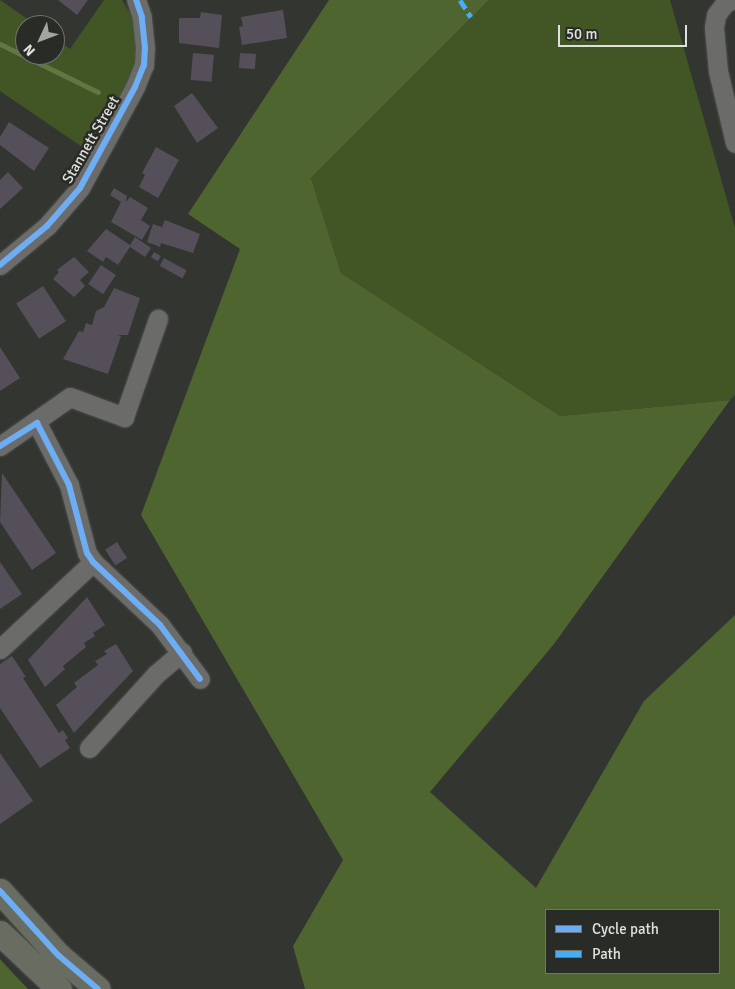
<!DOCTYPE html>
<html>
<head>
<meta charset="utf-8">
<style>
	body { margin:0 }
	#map { position:relative; width:735px; height:989px; overflow:hidden; background:#333531; font-family:Signika,sans-serif }
	div>[style] { position:absolute }
	[style*='--x'] { left:calc(var(--x)*1px); top:calc(var(--y)*1px); width:calc(var(--w)*1px); rotate:calc(var(--a)*1deg) }
	.green>* { inset:0; background:#415525 }
	.forest>* { inset:0; background:#4e652f }
	.stream>* { height:5px; margin:-2.5px; padding:0 2.5px; transform-origin:2.5px; border-radius:2.5px; background:#607840 }
	.building>* { inset:0; background:#544f58; transform-origin:0 0 }
	.roads { filter:drop-shadow(0 0 1px #4f504d) drop-shadow(0 0 1px #4f504d) }
	.minor>* { height:19px; margin:-9.5px; padding:0 9.5px; transform-origin:9.5px; border-radius:9.5px; background:#6b6c6a }
	.major>* { height:25px; margin:-12.5px; padding:0 12.5px; transform-origin:12.5px; border-radius:12.5px; background:#686c61 }
	.quiet>* { height:5px; margin-top:-2.5px; transform-origin:0; background:repeating-linear-gradient(90deg,#46acf6 0 10px,transparent 0 15px) }
	.cycleway>* { height:6px; margin:-3px; padding:0 3px; transform-origin:3px; border-radius:3px; background:#6dadf4 }
	span { translate:-50% -50%; white-space:nowrap; text-align:center; line-height:1.15; -webkit-text-stroke:5px #292b26; paint-order:stroke }
	.street-label { font-size:15px; color:#e0e1de }
	.legend { position:absolute; left:545px; top:909px; width:175px; height:65px; box-sizing:border-box; background:#292b26; border:1px solid #727470; margin:0; padding:6px 9px; list-style:none; font-size:15px; color:#e0e1de }
	.legend li { display:flex; align-items:center; gap:10px; height:25px }
	.legend b { width:25px; border:1px solid #727470 }
	.north { position:absolute; left:15px; top:15px; width:50px; height:50px; box-sizing:border-box; background:#292b26; border:1px solid #727470; border-radius:50%; rotate:227deg; font-size:14px; font-weight:700; line-height:20px; text-align:center; color:#e0e1de }
	.north::after { content:''; display:block; margin:auto; width:18px; height:22px; background:#a3a5a1; clip-path:polygon(50% 0,100% 100%,50% 72%,0 100%) }
	.scale { position:absolute; left:558px; top:25px; width:129px; height:22px; box-sizing:border-box; border:2px solid #e0e1de; border-top:0; padding-left:6px; font-size:15px; line-height:18px; white-space:nowrap; color:#e0e1de; -webkit-text-stroke:4px #292b26; paint-order:stroke }
</style>
</head>
<body>
<div id="map">
	<div class="green">
		<i style="clip-path:polygon(0 0,36px 25px,25px 25px,25px 55px,55px 55px,55px 39px,70px 49px,104px 0,122px 0,140px 30px,135px 78px,94px 155px,0 91px)"></i>
		<i style="clip-path:polygon(489px 0,670px 0,735px 228px,735px 395px,730px 400px,560px 416px,341px 273px,311px 178px)"></i>
	</div>
	<div class="forest">
		<i style="clip-path:polygon(evenodd,329px 0,489px 0,311px 178px,341px 273px,560px 416px,730px 400px,554px 644px,430px 792px,536px 888px,644px 701px,735px 615px,735px 989px,305px 989px,293px 946px,343px 860px,141px 515px,240px 249px,188px 214px,329px 0,546px 910px,719px 910px,719px 973px,546px 973px,546px 910px)"></i>
		<i style="clip-path:polygon(0 959px,10px 970px,28px 989px,0 989px)"></i>
	</div>
	<div class="stream">
		<i style="--x:0;--y:44;--w:109;--a:26.1"></i>
	</div>
	<div class="building">
		<i style="clip-path:polygon(58px 0,88px 0,77px 15px)"></i>
		<i style="clip-path:polygon(283px 10px,287px 38px,242px 45px,239px 27px,243px 26px,241px 17px)"></i>
		<i style="clip-path:polygon(201px 12px,222px 15px,219px 48px,179px 43px,179px 18px,200px 18px)"></i>
		<i style="left:193px;top:53px;width:21px;height:27px;rotate:5deg"></i>
		<i style="left:240px;top:53px;width:16px;height:15px;rotate:4deg"></i>
		<i style="clip-path:polygon(192px 93px,218px 128px,197px 143px,174px 106px)"></i>
		<i style="clip-path:polygon(9px 122px,49px 148px,34px 171px,0 145px,0 137px)"></i>
		<i style="clip-path:polygon(156px 147px,179px 160px,158px 198px,139px 187px,145px 175px,142px 173px)"></i>
		<i style="clip-path:polygon(8px 172px,23px 188px,0 209px,0 180px)"></i>
		<i style="clip-path:polygon(114px 188px,127px 196px,126px 202px,130px 197px,148px 208px,141px 220px,150px 226px,142px 240px,111px 222px,121px 202px,110px 195px)"></i>
		<i style="clip-path:polygon(165px 220px,200px 234px,193px 253px,161px 243px,160px 247px,147px 242px,153px 224px,162px 227px)"></i>
		<i style="clip-path:polygon(106px 229px,130px 245px,135px 237px,151px 248px,145px 257px,130px 247px,118px 265px,106px 257px,103px 262px,87px 251px)"></i>
		<i style="left:154px;top:252px;width:8px;height:6px;rotate:30deg"></i>
		<i style="clip-path:polygon(74px 257px,89px 272px,80px 280px,85px 286px,74px 297px,53px 279px,59px 272px,57px 270px)"></i>
		<i style="left:164px;top:258px;width:26px;height:9px;rotate:29deg"></i>
		<i style="left:101px;top:265px;width:18px;height:23px;rotate:34deg"></i>
		<i style="left:43px;top:286px;width:42px;height:32px;rotate:57deg"></i>
		<i style="clip-path:polygon(114px 288px,140px 298px,128px 335px,117px 335px,121px 336px,108px 374px,63px 359px,79px 331px,83px 332px,86px 323px,92px 325px,96px 311px,104px 307px)"></i>
		<i style="clip-path:polygon(0 347px,20px 378px,0 391px)"></i>
		<i style="clip-path:polygon(2px 473px,56px 553px,32px 570px,0 522px)"></i>
		<i style="left:117px;top:542px;width:19px;height:14px;rotate:58deg"></i>
		<i style="clip-path:polygon(0 562px,22px 594px,0 609px)"></i>
		<i style="clip-path:polygon(87px 597px,105px 625px,93px 633px,95px 636px,84px 643px,86px 647px,63px 666px,65px 669px,45px 687px,28px 660px)"></i>
		<i style="clip-path:polygon(116px 644px,133px 671px,74px 733px,56px 705px,77px 687px,74px 683px,98px 665px,95px 661px,107px 654px,104px 651px)"></i>
		<i style="clip-path:polygon(12px 656px,26px 677px,23px 678px,59px 733px,63px 730px,68px 738px,65px 740px,70px 748px,40px 768px,0 708px,0 664px)"></i>
		<i style="clip-path:polygon(0 753px,33px 801px,0 824px)"></i>
	</div>
	<div class="roads">
		<div class="minor">
			<i style="--x:732;--y:0;--w:8;--a:157"></i>
			<i style="--x:725;--y:3;--w:15;--a:127"></i>
			<i style="--x:716;--y:15;--w:13;--a:99"></i>
			<i style="--x:714;--y:28;--w:43;--a:84.7"></i>
			<i style="--x:718;--y:71;--w:74;--a:76.7"></i>
			<i style="--x:0;--y:265;--w:61;--a:-39.7"></i>
			<i style="--x:47;--y:226;--w:50;--a:-49"></i>
			<i style="--x:80;--y:188;--w:115;--a:-61.4"></i>
			<i style="--x:135;--y:87;--w:24;--a:-68"></i>
			<i style="--x:144;--y:65;--w:17;--a:-87"></i>
			<i style="--x:145;--y:48;--w:31;--a:-96"></i>
			<i style="--x:142;--y:17;--w:18;--a:-109"></i>
			<i style="--x:37;--y:423;--w:70;--a:62.7"></i>
			<i style="--x:69;--y:485;--w:70;--a:75.2"></i>
			<i style="--x:87;--y:553;--w:11;--a:56"></i>
			<i style="--x:93;--y:562;--w:92;--a:43.2"></i>
			<i style="--x:160;--y:625;--w:67;--a:53.5"></i>
			<i style="--x:0;--y:446;--w:85;--a:-35"></i>
			<i style="--x:70;--y:397;--w:58;--a:20.3"></i>
			<i style="--x:124;--y:417;--w:104;--a:-70.9"></i>
			<i style="--x:0;--y:649;--w:127;--a:-43.1"></i>
			<i style="--x:89;--y:748;--w:100;--a:-47.8"></i>
			<i style="--x:156;--y:674;--w:34;--a:-40"></i>
		</div>
		<div class="major">
			<i style="--x:0;--y:891;--w:86;--a:47.8"></i>
			<i style="--x:58;--y:955;--w:52;--a:40.4"></i>
			<i style="--x:0;--y:933;--w:81;--a:43.5"></i>
		</div>
	</div>
	<div class="quiet">
		<i style="--x:460;--y:0;--w:20;--a:57"></i>
	</div>
	<div class="cycleway">
		<i style="--x:0;--y:265;--w:61;--a:-39.7"></i>
		<i style="--x:47;--y:226;--w:50;--a:-49"></i>
		<i style="--x:80;--y:188;--w:115;--a:-61.4"></i>
		<i style="--x:135;--y:87;--w:24;--a:-68"></i>
		<i style="--x:144;--y:65;--w:17;--a:-87"></i>
		<i style="--x:145;--y:48;--w:31;--a:-96"></i>
		<i style="--x:142;--y:17;--w:18;--a:-109"></i>
		<i style="--x:0;--y:446;--w:44;--a:-31.9"></i>
		<i style="--x:37;--y:423;--w:70;--a:62.7"></i>
		<i style="--x:69;--y:485;--w:70;--a:75.2"></i>
		<i style="--x:87;--y:553;--w:11;--a:56"></i>
		<i style="--x:93;--y:562;--w:92;--a:43.2"></i>
		<i style="--x:160;--y:625;--w:67;--a:53.5"></i>
		<i style="--x:0;--y:891;--w:86;--a:47.8"></i>
		<i style="--x:58;--y:955;--w:52;--a:40.4"></i>
	</div>
	<div class="street-label">
		<span style="left:91px;top:140px;rotate:-60deg">Stannett Street</span>
	</div>
	<ul class="legend">
	<li><b style="height:6px;background:#6dadf4"></b>Cycle path</li>
	<li><b style="height:6px;background:#46acf6"></b>Path</li>
	</ul>
	<div class="north">N</div>
	<div class="scale">50 m</div>
</div>
</body>
</html>
